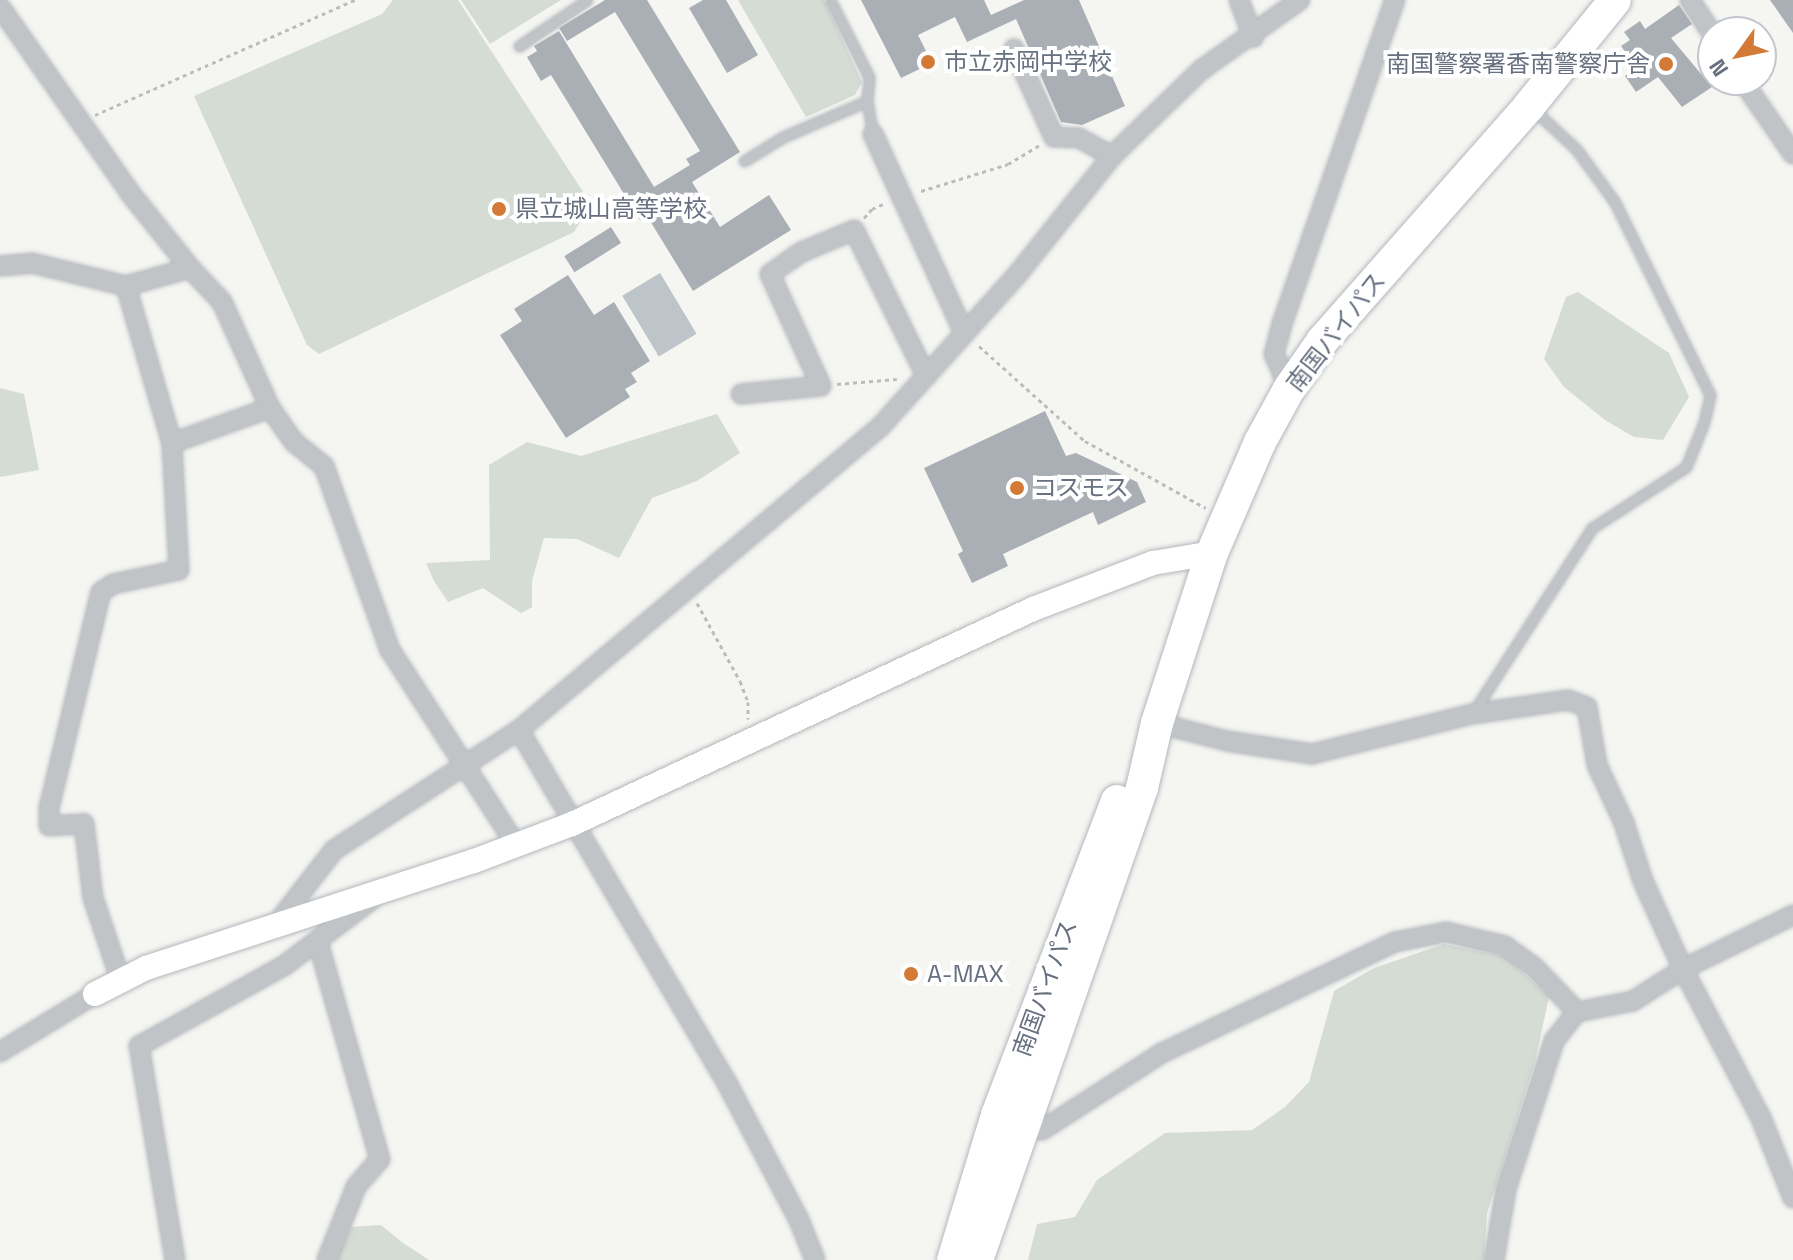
<!DOCTYPE html>
<html>
<head>
<meta charset="utf-8">
<style>
	body { margin:0 }
	#map { position:relative; width:1793px; height:1260px; overflow:hidden; background:#f5f5f2; font-family:"Space Grotesk","Noto Sans JP",sans-serif }
	div>[style] { position:absolute }
	[style*='--x'] { left:calc(var(--x)*1px); top:calc(var(--y)*1px); width:calc(var(--w)*1px); rotate:calc(var(--a)*1deg) }
	.green>* { inset:0; background:#d5dcd4 }
	.water>* { inset:0; background:#bdc4ca; transform-origin:0 0 }
	.building>* { inset:0; background:#aaafb5; transform-origin:0 0 }
	.path>* { height:3px; margin-top:-1.5px; transform-origin:0; background:repeating-linear-gradient(90deg,#bbbcbf 0 4px,transparent 0 8px) }
	.roads { filter:drop-shadow(0 0 2px #b4b7bc) drop-shadow(0 0 2px #b4b7bc) }
	.lane>* { height:9px; margin:-4.5px; padding:0 4.5px; transform-origin:4.5px; border-radius:4.5px; background:#c1c4c7 }
	.street>* { height:18px; margin:-9px; padding:0 9px; transform-origin:9px; border-radius:9px; background:#c1c4c7 }
	.secondary>* { height:24px; margin:-12px; padding:0 12px; transform-origin:12px; border-radius:12px; background:#fff }
	.highway>* { height:32px; margin:-16px; padding:0 16px; transform-origin:16px; border-radius:16px; background:#fff }
	.dots>* { width:22px; height:22px; translate:-50% -50%; box-sizing:border-box; border:4px solid #fff; border-radius:50% }
	span { translate:-50% -50%; white-space:nowrap; text-align:center; line-height:1.15; -webkit-text-stroke:8px #fff; paint-order:stroke }
	.poi-label { font-size:24px; color:#677080 }
	.left { translate:0 -50%; text-align:left }
	.right { translate:-100% -50%; text-align:right }
	.street-label { font-size:24px; color:#677080 }
	.north { position:absolute; left:1697px; top:16px; width:80px; height:80px; box-sizing:border-box; background:#fff; border:2px solid #c2c6cc; border-radius:50%; rotate:237deg; font-size:22px; font-weight:700; line-height:32px; text-align:center; color:#677080 }
	.north::after { content:''; display:block; margin:auto; width:28px; height:36px; background:#d27a36; clip-path:polygon(50% 0,100% 100%,50% 72%,0 100%) }
</style>
</head>
<body>
<div id="map">
	<div class="green">
		<i style="clip-path:polygon(393px 0,458px 0,591px 204px,574px 232px,319px 354px,307px 345px,194px 96px,382px 14px)"></i>
		<i style="clip-path:polygon(461px 0,561px 0,490px 44px)"></i>
		<i style="clip-path:polygon(738px 0,824px 0,862px 82px,855px 95px,806px 117px)"></i>
		<i style="clip-path:polygon(1578px 292px,1669px 353px,1689px 397px,1663px 440px,1634px 437px,1605px 420px,1564px 387px,1544px 359px,1566px 297px)"></i>
		<i style="clip-path:polygon(0 388px,24px 394px,39px 470px,0 477px)"></i>
		<i style="clip-path:polygon(717px 414px,740px 453px,697px 481px,652px 498px,619px 558px,577px 539px,544px 538px,532px 581px,532px 607px,521px 613px,483px 588px,448px 602px,434px 581px,426px 563px,490px 560px,489px 465px,527px 442px,581px 456px)"></i>
		<i style="clip-path:polygon(1444px 944px,1506px 957px,1549px 997px,1535px 1062px,1487px 1213px,1484px 1260px,1028px 1260px,1037px 1224px,1075px 1217px,1097px 1180px,1165px 1133px,1252px 1130px,1285px 1107px,1309px 1082px,1334px 991px,1374px 968px)"></i>
		<i style="clip-path:polygon(381px 1225px,403px 1243px,429px 1260px,336px 1260px,351px 1227px)"></i>
	</div>
	<div class="water">
		<i style="left:660px;top:273px;width:71px;height:44px;rotate:59deg"></i>
	</div>
	<div class="building">
		<i style="clip-path:polygon(605px 0,647px 0,740px 152px,692px 182px,720px 227px,769px 195px,791px 230px,693px 291px,647px 216px,640px 220px,551px 75px,541px 81px,527px 57px,537px 51px,534px 46px,559px 31px,654px 187px,690px 165px,686px 159px,700px 151px,615px 12px,567px 41px,559px 28px)"></i>
		<i style="clip-path:polygon(703px 0,726px 0,758px 55px,727px 73px,689px 8px)"></i>
		<i style="clip-path:polygon(861px 0,984px 0,991px 15px,1024px 0,1079px 0,1125px 106px,1082px 125px,1061px 122px,1016px 19px,967px 42px,955px 17px,918px 35px,932px 63px,901px 78px)"></i>
		<i style="clip-path:polygon(1770px 0,1793px 0,1793px 33px)"></i>
		<i style="clip-path:polygon(1679px 5px,1692px 24px,1671px 38px,1712px 87px,1682px 107px,1658px 77px,1636px 92px,1625px 76px,1637px 68px,1621px 46px,1630px 40px,1624px 32px,1640px 21px,1645px 29px)"></i>
		<i style="left:611px;top:227px;width:19px;height:55px;rotate:58deg"></i>
		<i style="clip-path:polygon(568px 275px,594px 315px,614px 302px,650px 361px,631px 373px,637px 382px,625px 389px,630px 397px,566px 438px,500px 335px,522px 321px,514px 309px)"></i>
		<i style="clip-path:polygon(1045px 411px,1066px 456px,1076px 453px,1137px 482px,1146px 502px,1098px 525px,1093px 512px,1003px 554px,1008px 566px,972px 583px,958px 554px,963px 551px,924px 468px)"></i>
	</div>
	<div class="path">
		<i style="--x:95;--y:115;--w:284;--a:-23.9"></i>
		<i style="--x:921;--y:191;--w:91;--a:-17.2"></i>
		<i style="--x:1008;--y:164;--w:37;--a:-31"></i>
		<i style="--x:864;--y:218;--w:12;--a:-48"></i>
		<i style="--x:872;--y:209;--w:12;--a:-24"></i>
		<i style="--x:979;--y:346;--w:142;--a:41.9"></i>
		<i style="--x:1085;--y:441;--w:138;--a:29"></i>
		<i style="--x:837;--y:384;--w:60;--a:-4.8"></i>
		<i style="--x:697;--y:603;--w:89;--a:61.1"></i>
		<i style="--x:740;--y:681;--w:22;--a:69"></i>
		<i style="--x:748;--y:702;--w:17;--a:90"></i>
	</div>
	<div class="roads">
		<div class="lane">
			<i style="--x:519;--y:46;--w:82;--a:-34.1"></i>
			<i style="--x:867;--y:101;--w:34;--a:80"></i>
			<i style="--x:744;--y:161;--w:46;--a:-31.6"></i>
			<i style="--x:783;--y:137;--w:91;--a:-23.2"></i>
			<i style="--x:867;--y:101;--w:24;--a:-85"></i>
			<i style="--x:869;--y:77;--w:86;--a:-116.9"></i>
			<i style="--x:1472;--y:714;--w:221;--a:-57.2"></i>
			<i style="--x:1592;--y:528;--w:112;--a:-33"></i>
			<i style="--x:1686;--y:467;--w:48;--a:-68.2"></i>
			<i style="--x:1704;--y:422;--w:28;--a:-77"></i>
			<i style="--x:1710;--y:395;--w:216;--a:-116.3"></i>
			<i style="--x:1614;--y:201;--w:63;--a:-126"></i>
			<i style="--x:1577;--y:150;--w:60;--a:-137"></i>
		</div>
		<div class="street">
			<i style="--x:1239;--y:0;--w:40;--a:69"></i>
			<i style="--x:1690;--y:0;--w:42;--a:56.7"></i>
			<i style="--x:0;--y:7;--w:227;--a:55"></i>
			<i style="--x:130;--y:193;--w:96;--a:51.3"></i>
			<i style="--x:190;--y:268;--w:47;--a:46.7"></i>
			<i style="--x:222;--y:302;--w:116;--a:65.6"></i>
			<i style="--x:270;--y:408;--w:42;--a:54.8"></i>
			<i style="--x:294;--y:442;--w:38;--a:39"></i>
			<i style="--x:324;--y:466;--w:195;--a:70.3"></i>
			<i style="--x:390;--y:650;--w:230;--a:57.1"></i>
			<i style="--x:1014;--y:49;--w:97;--a:65.6"></i>
			<i style="--x:1054;--y:137;--w:25;--a:2"></i>
			<i style="--x:1079;--y:138;--w:38;--a:29"></i>
			<i style="--x:1742;--y:80;--w:90;--a:55.4"></i>
			<i style="--x:873;--y:134;--w:219;--a:65.4"></i>
			<i style="--x:0;--y:266;--w:32;--a:-5"></i>
			<i style="--x:32;--y:263;--w:97;--a:13.7"></i>
			<i style="--x:126;--y:286;--w:66;--a:-15.7"></i>
			<i style="--x:126;--y:286;--w:164;--a:73.7"></i>
			<i style="--x:1289;--y:389;--w:38;--a:-113"></i>
			<i style="--x:1274;--y:354;--w:31;--a:-75"></i>
			<i style="--x:1282;--y:324;--w:343;--a:-70.8"></i>
			<i style="--x:741;--y:394;--w:80;--a:-5.7"></i>
			<i style="--x:821;--y:386;--w:123;--a:-114.5"></i>
			<i style="--x:770;--y:274;--w:39;--a:-35"></i>
			<i style="--x:802;--y:252;--w:56;--a:-22.9"></i>
			<i style="--x:854;--y:230;--w:163;--a:63.7"></i>
			<i style="--x:1157;--y:723;--w:72;--a:14.4"></i>
			<i style="--x:1227;--y:741;--w:86;--a:8.7"></i>
			<i style="--x:1312;--y:754;--w:165;--a:-14"></i>
			<i style="--x:1472;--y:714;--w:97;--a:-8.3"></i>
			<i style="--x:1568;--y:700;--w:20;--a:20"></i>
			<i style="--x:1587;--y:707;--w:59;--a:80.2"></i>
			<i style="--x:1597;--y:765;--w:64;--a:65"></i>
			<i style="--x:1624;--y:823;--w:61;--a:71.9"></i>
			<i style="--x:1643;--y:881;--w:97;--a:65.6"></i>
			<i style="--x:1683;--y:969;--w:168;--a:62.4"></i>
			<i style="--x:1761;--y:1118;--w:86;--a:68.2"></i>
			<i style="--x:519;--y:730;--w:410;--a:59.5"></i>
			<i style="--x:727;--y:1083;--w:155;--a:62.3"></i>
			<i style="--x:799;--y:1220;--w:43;--a:68.2"></i>
			<i style="--x:275;--y:926;--w:96;--a:-52.2"></i>
			<i style="--x:334;--y:850;--w:221;--a:-33"></i>
			<i style="--x:519;--y:730;--w:471;--a:-40"></i>
			<i style="--x:880;--y:427;--w:203;--a:-48"></i>
			<i style="--x:1016;--y:276;--w:154;--a:-51.3"></i>
			<i style="--x:1112;--y:156;--w:124;--a:-44"></i>
			<i style="--x:1201;--y:70;--w:121;--a:-35.3"></i>
			<i style="--x:318;--y:942;--w:226;--a:74.1"></i>
			<i style="--x:380;--y:1159;--w:37;--a:131"></i>
			<i style="--x:356;--y:1187;--w:79;--a:111.7"></i>
			<i style="--x:121;--y:981;--w:88;--a:-108.6"></i>
			<i style="--x:93;--y:898;--w:75;--a:-96.9"></i>
			<i style="--x:84;--y:824;--w:35;--a:177"></i>
			<i style="--x:49;--y:826;--w:18;--a:-90"></i>
			<i style="--x:49;--y:808;--w:222;--a:-76.5"></i>
			<i style="--x:101;--y:592;--w:14;--a:-34"></i>
			<i style="--x:113;--y:584;--w:67;--a:-12"></i>
			<i style="--x:179;--y:570;--w:127;--a:-93.2"></i>
			<i style="--x:172;--y:443;--w:104;--a:-19.7"></i>
			<i style="--x:0;--y:1052;--w:111;--a:-31.4"></i>
			<i style="--x:1017;--y:1125;--w:25;--a:11"></i>
			<i style="--x:1042;--y:1130;--w:143;--a:-32.7"></i>
			<i style="--x:1162;--y:1053;--w:258;--a:-25.5"></i>
			<i style="--x:1395;--y:942;--w:52;--a:-11.1"></i>
			<i style="--x:1446;--y:932;--w:61;--a:13.3"></i>
			<i style="--x:1505;--y:946;--w:36;--a:36"></i>
			<i style="--x:1534;--y:967;--w:62;--a:46.3"></i>
			<i style="--x:175;--y:1260;--w:217;--a:-99.5"></i>
			<i style="--x:139;--y:1046;--w:167;--a:-29"></i>
			<i style="--x:285;--y:965;--w:113;--a:-37.1"></i>
			<i style="--x:1494;--y:1260;--w:72;--a:-80.4"></i>
			<i style="--x:1506;--y:1189;--w:156;--a:-72"></i>
			<i style="--x:1554;--y:1041;--w:37;--a:-52"></i>
			<i style="--x:1577;--y:1012;--w:57;--a:-11.1"></i>
			<i style="--x:1633;--y:1001;--w:59;--a:-32.6"></i>
			<i style="--x:1683;--y:969;--w:123;--a:-26.1"></i>
		</div>
		<div class="secondary">
			<i style="--x:95;--y:994;--w:57;--a:-27"></i>
			<i style="--x:146;--y:968;--w:345;--a:-18.1"></i>
			<i style="--x:474;--y:861;--w:105;--a:-20.7"></i>
			<i style="--x:572;--y:824;--w:509;--a:-25"></i>
			<i style="--x:1033;--y:609;--w:129;--a:-21"></i>
			<i style="--x:1153;--y:563;--w:60;--a:-9.6"></i>
		</div>
		<div class="highway">
			<i style="--x:953;--y:1260;--w:152;--a:-73.1"></i>
			<i style="--x:997;--y:1115;--w:336;--a:-69.1"></i>
			<i style="--x:977;--y:1260;--w:500;--a:-70.73"></i>
			<i style="--x:1142;--y:788;--w:67;--a:-77"></i>
			<i style="--x:1157;--y:723;--w:179;--a:-72.1"></i>
			<i style="--x:1212;--y:553;--w:121;--a:-66.6"></i>
			<i style="--x:1260;--y:442;--w:60;--a:-61.3"></i>
			<i style="--x:1289;--y:389;--w:60;--a:-55.2"></i>
			<i style="--x:1323;--y:340;--w:312;--a:-48.6"></i>
			<i style="--x:1529;--y:106;--w:136;--a:-50.9"></i>
		</div>
	</div>
	<div class="dots">
		<i style="left:928px;top:62px;background:#d27a36"></i>
		<i style="left:1666px;top:64px;background:#d27a36"></i>
		<i style="left:499px;top:209px;background:#d27a36"></i>
		<i style="left:1017px;top:488px;background:#d27a36"></i>
		<i style="left:911px;top:974px;background:#d27a36"></i>
	</div>
	<div class="poi-label">
		<span class="left" style="left:944px;top:62px">市立赤岡中学校</span>
		<span class="right" style="left:1650px;top:64px">南国警察署香南警察庁舎</span>
		<span class="left" style="left:515px;top:209px">県立城山高等学校</span>
		<span class="left" style="left:1033px;top:488px">コスモス</span>
		<span class="left" style="left:927px;top:974px">A-MAX</span>
	</div>
	<div class="street-label">
		<span style="left:1336px;top:332px;rotate:-52deg">南国バイパス</span>
		<span style="left:1045px;top:988px;rotate:-70deg">南国バイパス</span>
	</div>
	<div class="north">N</div>
</div>
</body>
</html>
